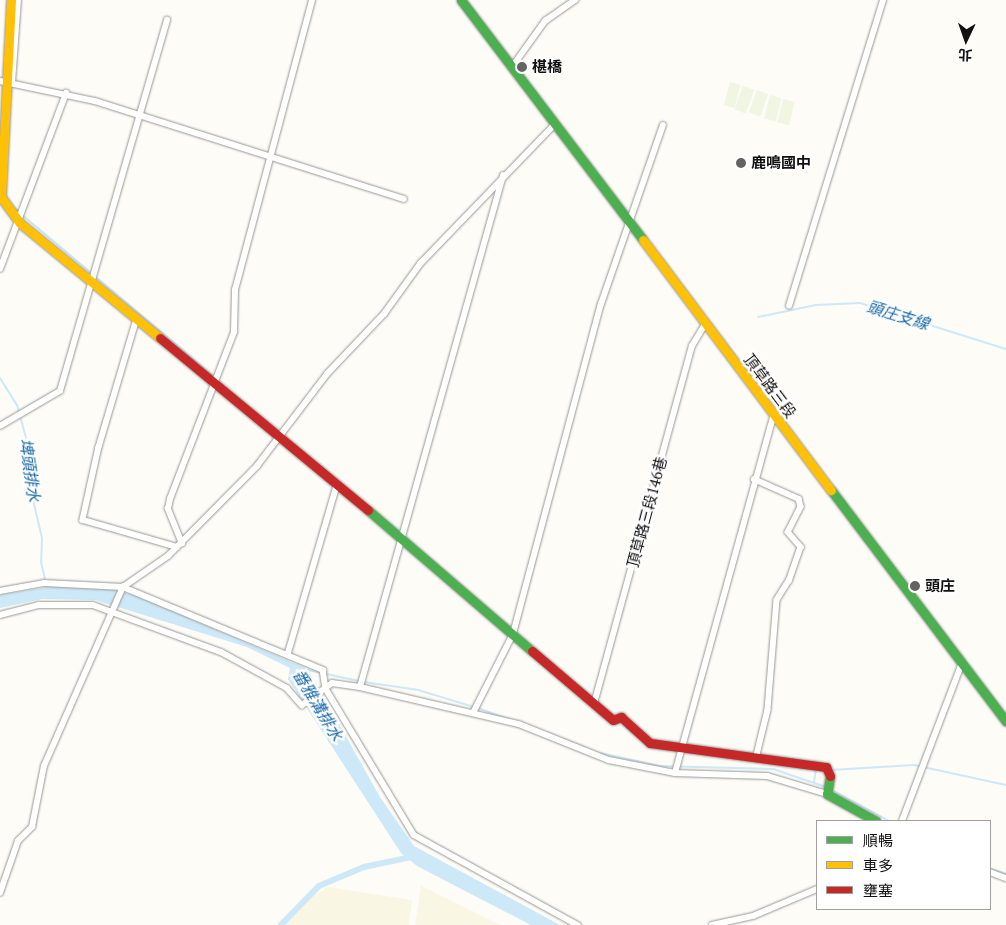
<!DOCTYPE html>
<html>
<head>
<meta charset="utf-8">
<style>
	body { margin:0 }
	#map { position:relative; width:1006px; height:925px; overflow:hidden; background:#fdfcf7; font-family:"PT Serif","Noto Sans TC",serif }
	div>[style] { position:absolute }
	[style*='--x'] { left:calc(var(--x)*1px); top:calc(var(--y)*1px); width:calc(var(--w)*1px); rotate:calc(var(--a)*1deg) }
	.farmland>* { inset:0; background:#f9f7e4 }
	.pitch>* { inset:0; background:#f0f6e1; transform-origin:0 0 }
	.water>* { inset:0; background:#cde8f7 }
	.stream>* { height:2px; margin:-1px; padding:0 1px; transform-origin:1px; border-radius:1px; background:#cde8f7 }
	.canal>* { height:5.5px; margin:-2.75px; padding:0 2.75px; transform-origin:2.75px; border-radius:2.75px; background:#cde8f7 }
	.roads { filter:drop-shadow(0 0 1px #979795) drop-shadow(0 0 1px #979795) }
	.street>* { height:5.5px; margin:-2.75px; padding:0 2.75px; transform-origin:2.75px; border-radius:2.75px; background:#fffffe }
	.fast>* { height:9px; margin:-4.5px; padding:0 4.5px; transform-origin:4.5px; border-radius:4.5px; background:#4caf50 }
	.slow>* { height:9px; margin:-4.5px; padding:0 4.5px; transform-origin:4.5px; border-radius:4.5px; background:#ffc107 }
	.jam>* { height:9px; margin:-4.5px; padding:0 4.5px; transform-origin:4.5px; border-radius:4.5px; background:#c62828 }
	.dots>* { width:14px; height:14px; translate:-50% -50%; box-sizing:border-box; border:2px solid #fff; border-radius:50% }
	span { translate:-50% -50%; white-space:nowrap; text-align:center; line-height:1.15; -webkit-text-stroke:5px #fff; paint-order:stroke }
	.poi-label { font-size:15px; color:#111; font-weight:700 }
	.left { translate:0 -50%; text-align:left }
	.street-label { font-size:15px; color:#111 }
	.water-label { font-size:16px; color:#1768a6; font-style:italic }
	.legend { position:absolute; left:816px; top:820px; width:175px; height:90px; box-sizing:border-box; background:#fff; border:1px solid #a0a0a0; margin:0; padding:6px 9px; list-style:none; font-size:15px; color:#111 }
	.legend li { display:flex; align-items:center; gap:10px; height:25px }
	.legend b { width:25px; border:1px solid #a0a0a0 }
	.north { position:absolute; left:941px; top:15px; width:50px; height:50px; -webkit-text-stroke:4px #fff; paint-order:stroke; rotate:183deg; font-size:14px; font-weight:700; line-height:20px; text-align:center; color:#111 }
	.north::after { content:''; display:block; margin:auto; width:18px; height:22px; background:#111; clip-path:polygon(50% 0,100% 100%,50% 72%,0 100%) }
</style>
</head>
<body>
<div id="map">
	<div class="farmland">
		<i style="clip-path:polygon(421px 885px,423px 887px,501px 925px,415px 925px)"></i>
		<i style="clip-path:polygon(328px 887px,412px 900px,409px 925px,284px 925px,302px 903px)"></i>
	</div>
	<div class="pitch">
		<i style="left:730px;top:82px;width:11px;height:24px;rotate:15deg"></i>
		<i style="left:743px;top:86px;width:12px;height:25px;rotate:20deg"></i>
		<i style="left:757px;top:90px;width:12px;height:24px;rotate:20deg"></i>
		<i style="left:770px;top:95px;width:12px;height:24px;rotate:14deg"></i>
		<i style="left:783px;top:99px;width:12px;height:24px;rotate:14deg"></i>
	</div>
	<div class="water">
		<i style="clip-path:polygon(52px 586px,98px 586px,137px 596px,308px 669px,380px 797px,414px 846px,560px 925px,531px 925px,417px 866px,401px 853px,288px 679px,290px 668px,247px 647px,95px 600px,42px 599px,0 608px,0 595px)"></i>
	</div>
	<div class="stream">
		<i style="--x:14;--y:208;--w:263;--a:40.1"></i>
		<i style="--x:758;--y:317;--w:59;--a:-11.7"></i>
		<i style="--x:816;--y:305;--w:44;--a:-2.6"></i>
		<i style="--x:860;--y:303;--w:153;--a:17.5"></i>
		<i style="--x:0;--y:378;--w:32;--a:58"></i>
		<i style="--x:17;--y:405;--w:53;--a:74.6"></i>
		<i style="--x:31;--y:456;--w:31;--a:92"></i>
		<i style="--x:30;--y:487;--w:52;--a:76.8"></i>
		<i style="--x:42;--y:538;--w:24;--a:92"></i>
		<i style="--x:41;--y:562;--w:28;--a:77"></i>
		<i style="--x:308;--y:670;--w:52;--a:12.2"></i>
		<i style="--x:364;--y:682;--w:55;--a:8.4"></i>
		<i style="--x:418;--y:690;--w:59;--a:16.9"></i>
		<i style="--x:478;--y:708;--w:113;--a:20.2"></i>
		<i style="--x:600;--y:753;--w:61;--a:12.2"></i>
		<i style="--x:660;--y:766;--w:113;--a:1.5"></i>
		<i style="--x:773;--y:769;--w:56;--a:18.8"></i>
		<i style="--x:831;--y:770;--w:83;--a:-3.4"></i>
		<i style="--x:914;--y:765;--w:94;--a:12.3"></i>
		<i style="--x:814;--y:782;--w:12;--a:-81"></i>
		<i style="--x:830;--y:789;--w:67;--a:28.5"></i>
		<i style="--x:990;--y:869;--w:17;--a:17"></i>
	</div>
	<div class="canal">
		<i style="--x:281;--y:925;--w:54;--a:-45.7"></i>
		<i style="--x:319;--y:886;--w:49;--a:-22.9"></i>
		<i style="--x:364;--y:867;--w:49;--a:-11.8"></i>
	</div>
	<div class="roads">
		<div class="street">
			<i style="--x:512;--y:67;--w:57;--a:-54.3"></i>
			<i style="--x:545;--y:21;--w:37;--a:-35"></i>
			<i style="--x:0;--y:81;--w:97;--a:11.9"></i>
			<i style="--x:95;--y:101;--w:324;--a:17.6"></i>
			<i style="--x:12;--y:83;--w:83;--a:-85.9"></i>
			<i style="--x:0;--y:269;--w:188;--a:-69.4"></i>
			<i style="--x:789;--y:306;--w:320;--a:-72.9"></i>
			<i style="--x:137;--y:319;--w:134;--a:106.5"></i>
			<i style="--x:99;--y:447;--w:75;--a:102.4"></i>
			<i style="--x:83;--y:520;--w:98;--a:16"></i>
			<i style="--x:0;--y:426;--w:69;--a:-30.3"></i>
			<i style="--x:60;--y:391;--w:386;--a:-73.9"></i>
			<i style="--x:754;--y:479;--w:49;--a:24"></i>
			<i style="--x:799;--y:499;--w:8;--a:76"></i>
			<i style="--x:801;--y:507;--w:28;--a:117"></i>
			<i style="--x:788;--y:532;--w:20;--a:49"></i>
			<i style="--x:801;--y:547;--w:36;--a:109"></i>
			<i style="--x:789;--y:581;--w:22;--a:122"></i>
			<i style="--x:777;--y:600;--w:110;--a:94.7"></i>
			<i style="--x:768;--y:710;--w:46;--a:103.7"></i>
			<i style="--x:182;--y:544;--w:38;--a:-112"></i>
			<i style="--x:168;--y:509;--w:10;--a:-79"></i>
			<i style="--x:170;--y:499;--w:179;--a:-69"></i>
			<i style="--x:234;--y:332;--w:42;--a:-88.6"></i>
			<i style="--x:235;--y:290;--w:300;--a:-75.1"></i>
			<i style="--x:0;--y:591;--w:45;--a:-10.3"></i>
			<i style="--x:44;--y:583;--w:79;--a:2.9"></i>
			<i style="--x:123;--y:587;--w:217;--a:22.5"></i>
			<i style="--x:323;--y:670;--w:19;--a:81"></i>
			<i style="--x:326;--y:689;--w:170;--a:58.9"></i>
			<i style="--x:414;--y:835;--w:187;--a:28.8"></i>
			<i style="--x:0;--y:615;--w:40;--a:-14.4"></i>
			<i style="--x:39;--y:605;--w:54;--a:0"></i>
			<i style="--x:93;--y:605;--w:136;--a:20.2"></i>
			<i style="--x:221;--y:652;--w:75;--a:28.6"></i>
			<i style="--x:287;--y:688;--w:23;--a:49"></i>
			<i style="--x:302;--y:705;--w:37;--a:-36"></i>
			<i style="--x:332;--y:683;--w:28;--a:8"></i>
			<i style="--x:360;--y:687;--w:163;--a:13.1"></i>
			<i style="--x:519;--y:724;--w:97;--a:21.8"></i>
			<i style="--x:609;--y:760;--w:67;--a:11.1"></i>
			<i style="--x:675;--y:773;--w:92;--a:1.9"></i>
			<i style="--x:767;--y:776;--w:63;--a:16.7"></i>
			<i style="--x:288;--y:653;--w:176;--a:-73.8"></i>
			<i style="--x:360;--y:687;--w:531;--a:-74.37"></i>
			<i style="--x:594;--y:704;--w:371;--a:-74.7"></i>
			<i style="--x:692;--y:346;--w:27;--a:-59"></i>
			<i style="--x:473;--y:713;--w:89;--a:-63.1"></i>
			<i style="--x:513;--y:634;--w:342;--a:-75.1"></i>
			<i style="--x:601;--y:304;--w:189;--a:-70.9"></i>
			<i style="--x:675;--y:773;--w:372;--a:-74.6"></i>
			<i style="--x:902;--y:821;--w:169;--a:-69.2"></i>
			<i style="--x:990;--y:872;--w:17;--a:21"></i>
			<i style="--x:0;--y:893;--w:55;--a:-70.9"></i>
			<i style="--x:18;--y:841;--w:20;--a:-45"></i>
			<i style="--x:32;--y:827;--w:62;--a:-78.9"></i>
			<i style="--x:44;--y:766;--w:196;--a:-66.2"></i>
			<i style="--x:123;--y:587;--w:55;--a:-34.6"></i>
			<i style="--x:168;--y:556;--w:127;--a:-45.3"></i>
			<i style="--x:257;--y:466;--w:116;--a:-52.7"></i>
			<i style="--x:327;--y:374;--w:83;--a:-46.5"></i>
			<i style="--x:384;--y:314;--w:62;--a:-54.2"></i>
			<i style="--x:420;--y:264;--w:194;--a:-46"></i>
			<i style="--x:712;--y:925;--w:42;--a:-12.4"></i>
			<i style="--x:753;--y:916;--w:69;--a:-22.9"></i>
		</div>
		<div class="fast">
			<i style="--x:461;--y:0;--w:301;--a:52.8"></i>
			<i style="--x:831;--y:490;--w:290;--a:52.9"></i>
			<i style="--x:368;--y:510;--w:216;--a:40.7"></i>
			<i style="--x:830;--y:776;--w:18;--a:99"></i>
			<i style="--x:827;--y:794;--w:56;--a:28.9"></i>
		</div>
		<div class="slow">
			<i style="--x:11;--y:0;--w:197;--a:92.9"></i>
			<i style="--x:1;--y:197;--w:32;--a:54"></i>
			<i style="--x:20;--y:223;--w:181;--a:39.4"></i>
			<i style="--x:643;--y:240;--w:313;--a:53.1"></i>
		</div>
		<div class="jam">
			<i style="--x:160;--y:338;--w:270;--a:39.6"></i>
			<i style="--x:532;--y:651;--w:106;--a:40.4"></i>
			<i style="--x:613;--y:720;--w:9;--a:-21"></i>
			<i style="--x:621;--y:717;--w:39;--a:42"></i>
			<i style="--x:650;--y:743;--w:178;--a:7.8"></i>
			<i style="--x:826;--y:767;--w:10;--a:66"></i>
		</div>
	</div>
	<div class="dots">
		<i style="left:522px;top:67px;background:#646362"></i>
		<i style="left:741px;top:163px;background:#646362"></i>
		<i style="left:915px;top:586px;background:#646362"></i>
	</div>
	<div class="poi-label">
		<span class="left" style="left:532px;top:67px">椹橋</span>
		<span class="left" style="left:751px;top:163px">鹿鳴國中</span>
		<span class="left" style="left:925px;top:586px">頭庄</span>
	</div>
	<div class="street-label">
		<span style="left:770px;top:386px;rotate:53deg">頂草路三段</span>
		<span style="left:647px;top:512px;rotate:-75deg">頂草路三段146巷</span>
	</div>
	<div class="water-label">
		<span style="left:898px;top:315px;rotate:17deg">頭庄支線</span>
		<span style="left:30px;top:470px;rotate:82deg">埤頭排水</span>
		<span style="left:318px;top:705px;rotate:59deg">番雅溝排水</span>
	</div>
	<ul class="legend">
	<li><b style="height:6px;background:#4caf50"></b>順暢</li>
	<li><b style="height:6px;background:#ffc107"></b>車多</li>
	<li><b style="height:6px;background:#c62828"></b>壅塞</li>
	</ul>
	<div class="north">北</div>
</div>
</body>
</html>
